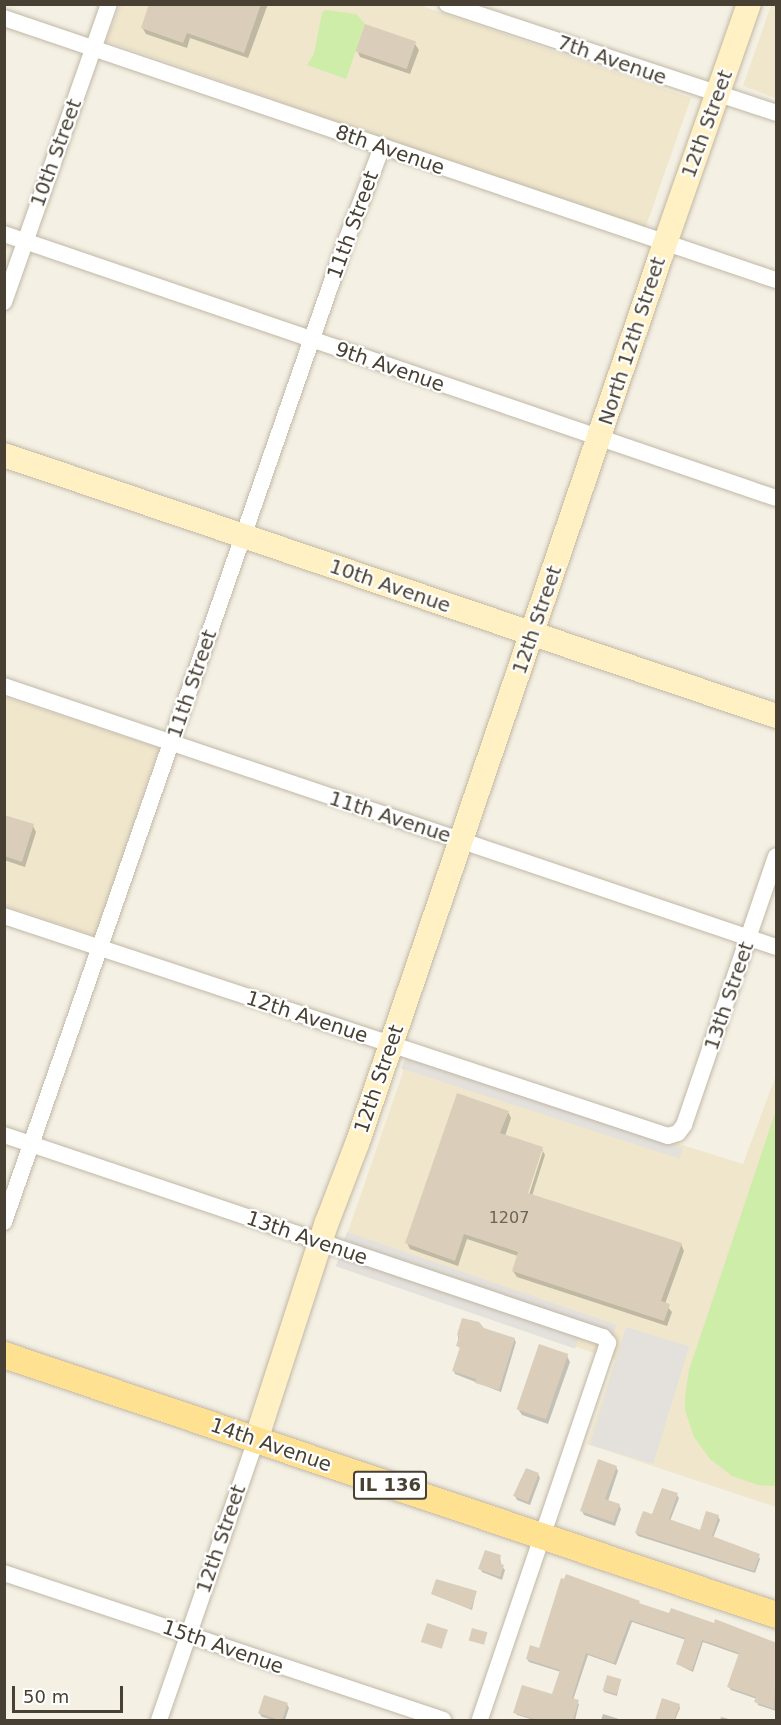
<!DOCTYPE html>
<html>
<head>
<meta charset="utf-8">
<style>
	body { margin:0 }
	#map { position:relative; width:781px; height:1725px; overflow:hidden; background:#f4f0e4; font-family:"DejaVu Sans",sans-serif }
	div>[style] { position:absolute }
	[style*='--x'] { left:calc(var(--x)*1px); top:calc(var(--y)*1px); width:calc(var(--w)*1px); rotate:calc(var(--a)*1deg) }
	.education>* { inset:0; background:#efe6cc }
	.green>* { inset:0; background:#cdeda8 }
	.parking>* { inset:0; background:#e4e1dd; transform-origin:0 0 }
	.shadow>* { inset:0; background:#0003 }
	.building>* { inset:0; background:#dacebb; transform-origin:0 0 }
	.roads { filter:drop-shadow(0 0 2px #c1b8a6) drop-shadow(0 0 2px #c1b8a6) }
	.street>* { height:16px; margin:-8px; padding:0 8px; transform-origin:8px; border-radius:8px; background:#fff }
	.secondary>* { height:24px; margin:-12px; padding:0 12px; transform-origin:12px; border-radius:12px; background:#fff1c3 }
	.primary>* { height:26px; margin:-13px; padding:0 13px; transform-origin:13px; border-radius:13px; background:#ffe192 }
	span { translate:-50% -50%; white-space:nowrap; text-align:center; line-height:1.15; -webkit-text-stroke:4.5px #fff; paint-order:stroke }
	.number-label { font-size:16px; color:#6c6455 }
	.number-label span { -webkit-text-stroke-width:0 }
	.shield-label span { padding:2px 4px; background:#fff; border:2px solid; border-radius:4px; -webkit-text-stroke-width:0 }
	.shield-label { font-size:18px; color:#474033; font-weight:700 }
	.street-label { font-size:20px; color:#474033 }
	.frame { position:absolute; inset:0; border:6px solid #474033; pointer-events:none }
	.scale { position:absolute; left:12px; top:1686px; width:111px; height:27px; box-sizing:border-box; border:3px solid #474033; border-top:0; padding-left:8px; font-size:18px; line-height:21px; white-space:nowrap; color:#474033; -webkit-text-stroke:4px #fff; paint-order:stroke }
</style>
</head>
<body>
<div id="map">
	<div class="education">
		<i style="clip-path:polygon(120px 5px,419px 5px,691px 98px,645px 229px,106px 41px)"></i>
		<i style="clip-path:polygon(771px 5px,776px 5px,776px 98px,743px 86px)"></i>
		<i style="clip-path:polygon(5px 697px,159px 748px,95px 936px,5px 906px)"></i>
		<i style="clip-path:polygon(405px 1058px,743px 1164px,776px 1075px,776px 1507px,587px 1444px,615px 1360px,336px 1266px,402px 1075px)"></i>
	</div>
	<div class="green">
		<i style="clip-path:polygon(325px 10px,356px 14px,365px 24px,346px 79px,307px 65px,314px 54px,322px 13px)"></i>
		<i style="clip-path:polygon(776px 1110px,776px 1486px,772px 1486px,758px 1485px,732px 1476px,710px 1459px,694px 1437px,685px 1410px,685px 1397px,689px 1370px)"></i>
	</div>
	<div class="parking">
		<i style="left:405px;top:1058px;width:292px;height:11px;rotate:18deg"></i>
		<i style="left:347px;top:1232px;width:285px;height:13px;rotate:19deg"></i>
		<i style="left:340px;top:1254px;width:253px;height:13px;rotate:19deg"></i>
		<i style="left:626px;top:1327px;width:66px;height:123px;rotate:17deg"></i>
	</div>
	<div class="shadow">
		<i style="clip-path:polygon(150px 4px,268px 4px,248px 58px,190px 38px,187px 48px,146px 34px,142px 27px)"></i>
		<i style="clip-path:polygon(415px 44px,419px 50px,410px 74px,360px 57px,357px 50px)"></i>
		<i style="clip-path:polygon(4px 816px,33px 826px,36px 832px,25px 867px,4px 860px)"></i>
		<i style="clip-path:polygon(evenodd,508px 1112px,511px 1118px,505px 1136px,542px 1149px,545px 1155px,532px 1196px,681px 1244px,684px 1251px,665px 1304px,672px 1312px,667px 1326px,517px 1277px,513px 1271px,518px 1256px,467px 1239px,458px 1266px,410px 1249px,407px 1243px,508px 1112px,540px 1151px,543px 1151px,527px 1201px,524px 1200px,540px 1151px)"></i>
		<i style="clip-path:polygon(458px 1335px,514px 1339px,516px 1342px,501px 1392px,455px 1374px,454px 1371px,461px 1349px,458px 1346px)"></i>
		<i style="clip-path:polygon(567px 1356px,570px 1362px,548px 1424px,522px 1415px,518px 1409px)"></i>
		<i style="clip-path:polygon(616px 1467px,618px 1471px,608px 1501px,619px 1505px,621px 1509px,615px 1526px,584px 1515px,582px 1511px)"></i>
		<i style="clip-path:polygon(538px 1474px,540px 1478px,530px 1505px,517px 1500px,515px 1496px,521px 1479px)"></i>
		<i style="clip-path:polygon(677px 1495px,679px 1498px,670px 1521px,701px 1531px,718px 1516px,720px 1520px,713px 1538px,758px 1555px,760px 1559px,755px 1573px,638px 1536px,636px 1533px)"></i>
		<i style="clip-path:polygon(500px 1557px,501px 1565px,505px 1570px,502px 1580px,482px 1572px,480px 1568px)"></i>
		<i style="clip-path:polygon(562px 1580px,670px 1615px,776px 1644px,776px 1711px,758px 1705px,757px 1699px,731px 1690px,729px 1687px,740px 1655px,703px 1642px,693px 1672px,677px 1664px,686px 1640px,632px 1622px,616px 1665px,588px 1655px,573px 1700px,579px 1704px,575px 1720px,534px 1720px,517px 1715px,515px 1712px,553px 1696px,561px 1672px,529px 1662px,527px 1659px,540px 1650px)"></i>
		<i style="clip-path:polygon(476px 1592px,472px 1610px,432px 1594px)"></i>
		<i style="clip-path:polygon(620px 1681px,617px 1696px,604px 1692px,604px 1690px)"></i>
		<i style="clip-path:polygon(663px 1700px,679px 1705px,680px 1708px,675px 1720px,656px 1720px)"></i>
		<i style="clip-path:polygon(287px 1704px,289px 1708px,285px 1720px,273px 1720px,262px 1717px,259px 1713px)"></i>
		<i style="clip-path:polygon(603px 1714px,622px 1720px,601px 1720px)"></i>
		<i style="clip-path:polygon(721px 1717px,733px 1720px,720px 1720px)"></i>
	</div>
	<div class="building">
		<i style="clip-path:polygon(149px 4px,261px 4px,244px 53px,187px 33px,183px 43px,141px 28px)"></i>
		<i style="left:365px;top:24px;width:54px;height:29px;rotate:19deg"></i>
		<i style="clip-path:polygon(4px 815px,34px 824px,22px 862px,4px 856px)"></i>
		<i style="clip-path:polygon(457px 1093px,509px 1111px,500px 1133px,543px 1147px,528px 1193px,682px 1243px,661px 1301px,670px 1304px,664px 1321px,512px 1271px,518px 1252px,464px 1234px,455px 1261px,405px 1243px)"></i>
		<i style="clip-path:polygon(462px 1318px,479px 1322px,484px 1328px,515px 1338px,499px 1390px,475px 1383px,476px 1379px,452px 1371px,460px 1347px,456px 1346px,459px 1336px,457px 1335px)"></i>
		<i style="left:539px;top:1344px;width:31px;height:69px;rotate:19deg"></i>
		<i style="clip-path:polygon(598px 1459px,617px 1466px,605px 1499px,620px 1504px,613px 1522px,580px 1511px)"></i>
		<i style="clip-path:polygon(526px 1468px,539px 1473px,528px 1502px,513px 1496px)"></i>
		<i style="clip-path:polygon(662px 1488px,678px 1493px,669px 1519px,700px 1530px,706px 1511px,719px 1515px,712px 1536px,760px 1554px,754px 1571px,635px 1533px,643px 1511px,652px 1514px)"></i>
		<i style="clip-path:polygon(485px 1550px,501px 1555px,499px 1563px,504px 1565px,500px 1577px,478px 1569px)"></i>
		<i style="clip-path:polygon(566px 1574px,640px 1601px,639px 1603px,669px 1613px,671px 1608px,714px 1623px,715px 1619px,777px 1643px,774px 1709px,754px 1702px,756px 1697px,727px 1687px,739px 1653px,702px 1640px,692px 1670px,676px 1664px,685px 1638px,630px 1620px,614px 1663px,586px 1653px,572px 1698px,579px 1700px,573px 1720px,538px 1720px,513px 1713px,522px 1685px,552px 1694px,560px 1670px,526px 1659px,530px 1645px,539px 1648px,561px 1578px,564px 1579px)"></i>
		<i style="clip-path:polygon(436px 1579px,477px 1591px,471px 1609px,431px 1594px)"></i>
		<i style="left:427px;top:1623px;width:22px;height:20px;rotate:18deg"></i>
		<i style="left:472px;top:1628px;width:16px;height:13px;rotate:15deg"></i>
		<i style="left:607px;top:1675px;width:15px;height:16px;rotate:16deg"></i>
		<i style="left:264px;top:1695px;width:25px;height:19px;rotate:18deg"></i>
		<i style="clip-path:polygon(662px 1698px,680px 1704px,674px 1720px,655px 1720px)"></i>
	</div>
	<div class="roads">
		<div class="street">
			<i style="--x:447;--y:4;--w:347;--a:18.3"></i>
			<i style="--x:4;--y:18;--w:815;--a:18.75"></i>
			<i style="--x:4;--y:234;--w:816;--a:18.88"></i>
			<i style="--x:4;--y:302;--w:316;--a:-70.6"></i>
			<i style="--x:4;--y:686;--w:815;--a:18.68"></i>
			<i style="--x:4;--y:916;--w:699;--a:18.33"></i>
			<i style="--x:668;--y:1136;--w:10;--a:-17"></i>
			<i style="--x:678;--y:1133;--w:10;--a:-53"></i>
			<i style="--x:684;--y:1125;--w:284;--a:-71.1"></i>
			<i style="--x:4;--y:1135;--w:632;--a:18.64"></i>
			<i style="--x:603;--y:1337;--w:8;--a:50"></i>
			<i style="--x:608;--y:1343;--w:398;--a:108.8"></i>
			<i style="--x:4;--y:1222;--w:1039;--a:-70.78"></i>
			<i style="--x:346;--y:241;--w:101;--a:-69"></i>
			<i style="--x:4;--y:1573;--w:463;--a:18.5"></i>
			<i style="--x:159;--y:1720;--w:296;--a:-70.9"></i>
		</div>
		<div class="secondary">
			<i style="--x:4;--y:455;--w:815;--a:18.68"></i>
			<i style="--x:256;--y:1440;--w:229;--a:-72"></i>
			<i style="--x:327;--y:1222;--w:84;--a:-69"></i>
			<i style="--x:357;--y:1144;--w:940;--a:-71.12"></i>
			<i style="--x:661;--y:255;--w:266;--a:-70.7"></i>
		</div>
		<div class="primary">
			<i style="--x:4;--y:1355;--w:815;--a:18.61"></i>
		</div>
	</div>
	<div class="number-label">
		<span style="left:509px;top:1218px">1207</span>
	</div>
	<div class="shield-label">
		<span style="left:390px;top:1485px">IL 136</span>
	</div>
	<div class="street-label">
		<span style="left:612px;top:60px;rotate:19deg">7th Avenue</span>
		<span style="left:707px;top:124px;rotate:-70deg">12th Street</span>
		<span style="left:390px;top:150px;rotate:19deg">8th Avenue</span>
		<span style="left:56px;top:153px;rotate:-70deg">10th Street</span>
		<span style="left:353px;top:225px;rotate:-70deg">11th Street</span>
		<span style="left:632px;top:341px;rotate:-72deg">North 12th Street</span>
		<span style="left:390px;top:367px;rotate:19deg">9th Avenue</span>
		<span style="left:390px;top:586px;rotate:19deg">10th Avenue</span>
		<span style="left:537px;top:620px;rotate:-71deg">12th Street</span>
		<span style="left:192px;top:684px;rotate:-71deg">11th Street</span>
		<span style="left:390px;top:817px;rotate:18deg">11th Avenue</span>
		<span style="left:729px;top:996px;rotate:-71deg">13th Street</span>
		<span style="left:307px;top:1017px;rotate:18deg">12th Avenue</span>
		<span style="left:379px;top:1079px;rotate:-71deg">12th Street</span>
		<span style="left:307px;top:1238px;rotate:19deg">13th Avenue</span>
		<span style="left:271px;top:1445px;rotate:19deg">14th Avenue</span>
		<span style="left:221px;top:1539px;rotate:-71deg">12th Street</span>
		<span style="left:223px;top:1647px;rotate:19deg">15th Avenue</span>
	</div>
	<div class="frame"></div>
	<div class="scale">50 m</div>
</div>
</body>
</html>
